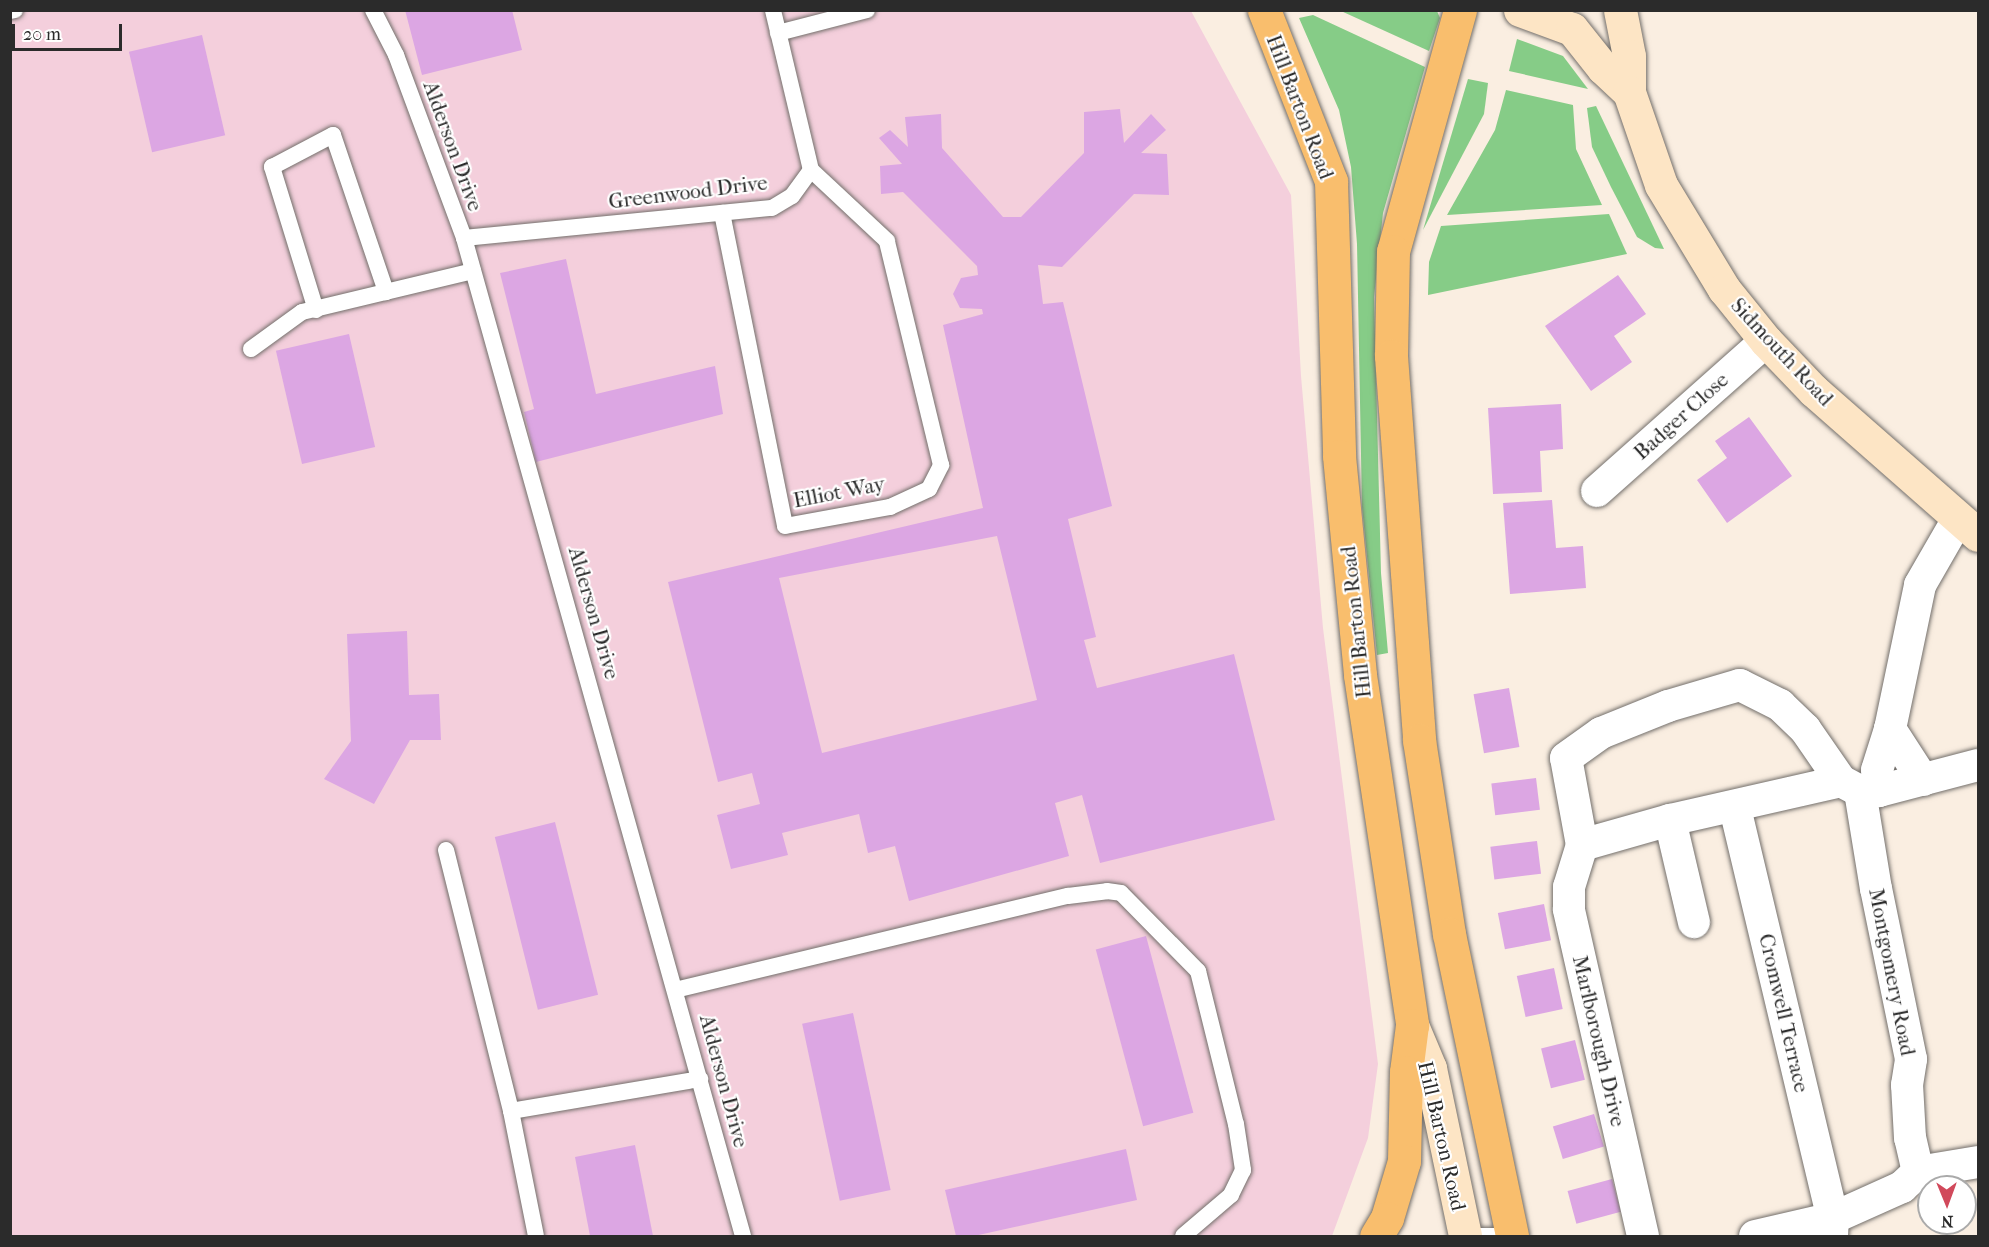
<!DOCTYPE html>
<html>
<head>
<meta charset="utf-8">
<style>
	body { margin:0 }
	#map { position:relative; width:1989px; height:1247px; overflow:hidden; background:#faeee1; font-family:"IM FELL French Canon",serif }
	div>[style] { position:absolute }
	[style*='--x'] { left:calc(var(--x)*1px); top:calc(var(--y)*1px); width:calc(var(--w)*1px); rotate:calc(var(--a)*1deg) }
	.built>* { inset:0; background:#f4cfdc }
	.green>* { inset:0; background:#86cc87 }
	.building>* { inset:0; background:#dca6e3; transform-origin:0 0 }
	.roads { filter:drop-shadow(0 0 2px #736f6b) drop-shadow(0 0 2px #736f6b) }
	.lane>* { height:16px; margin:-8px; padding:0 8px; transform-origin:8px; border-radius:8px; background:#fff }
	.street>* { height:32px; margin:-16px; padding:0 16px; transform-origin:16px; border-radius:16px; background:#fff }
	.secondary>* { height:33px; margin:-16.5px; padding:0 16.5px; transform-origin:16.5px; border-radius:16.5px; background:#fde5c5 }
	.primary>* { height:33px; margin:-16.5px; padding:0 16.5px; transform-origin:16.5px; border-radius:16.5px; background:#f9be6d }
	span { translate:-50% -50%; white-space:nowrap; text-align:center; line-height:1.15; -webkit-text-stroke:4.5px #fff; paint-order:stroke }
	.street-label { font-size:21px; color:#2b2b2b }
	.frame { position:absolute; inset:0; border:12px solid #2b2b2b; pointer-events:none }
	.north { position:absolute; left:1917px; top:1175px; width:60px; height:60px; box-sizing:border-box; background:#fff; border:2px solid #aaa; border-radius:50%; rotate:179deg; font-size:16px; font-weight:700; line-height:24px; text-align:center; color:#2b2b2b }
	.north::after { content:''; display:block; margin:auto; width:21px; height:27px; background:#d1495b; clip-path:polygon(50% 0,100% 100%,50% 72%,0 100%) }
	.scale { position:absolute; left:12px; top:24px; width:110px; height:27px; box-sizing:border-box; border:3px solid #2b2b2b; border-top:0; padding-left:8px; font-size:18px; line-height:21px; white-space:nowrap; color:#2b2b2b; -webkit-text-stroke:4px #fff; paint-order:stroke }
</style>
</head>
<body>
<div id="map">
	<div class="built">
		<i style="clip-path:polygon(10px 11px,1191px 11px,1291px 195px,1301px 376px,1323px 628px,1378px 1064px,1368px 1138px,1332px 1236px,11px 1236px)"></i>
	</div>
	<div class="green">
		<i style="clip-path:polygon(1341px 11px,1437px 11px,1440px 18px,1429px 51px)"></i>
		<i style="clip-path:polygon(1313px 15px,1425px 67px,1383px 213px,1374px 297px,1381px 573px,1388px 653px,1377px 655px,1362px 507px,1357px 244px,1351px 167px,1339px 110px,1299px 18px)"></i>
		<i style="clip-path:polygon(1517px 39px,1563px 56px,1588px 89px,1509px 71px)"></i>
		<i style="clip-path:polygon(1468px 79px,1488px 83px,1484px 114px,1423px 230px)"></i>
		<i style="clip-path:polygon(1506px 90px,1573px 105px,1576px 149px,1602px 205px,1447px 215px,1495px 130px)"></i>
		<i style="clip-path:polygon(1596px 106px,1664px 249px,1655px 248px,1637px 237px,1611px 187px,1592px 147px,1587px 108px)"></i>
		<i style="clip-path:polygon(1609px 214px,1627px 254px,1428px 295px,1429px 262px,1441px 226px)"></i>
	</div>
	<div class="building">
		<i style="clip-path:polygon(405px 10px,512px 10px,522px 50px,422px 75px)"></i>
		<i style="left:202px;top:35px;width:103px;height:75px;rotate:77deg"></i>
		<i style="clip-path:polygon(evenodd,1120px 109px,1124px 143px,1151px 114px,1166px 130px,1141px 153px,1167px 154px,1169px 195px,1134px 194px,1062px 267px,1038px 265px,1043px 304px,1063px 302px,1112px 506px,1068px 519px,1096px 637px,1084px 640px,1097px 688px,1234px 654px,1275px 820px,1100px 863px,1082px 795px,1055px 803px,1069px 856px,909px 901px,895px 846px,868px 853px,859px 814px,782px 833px,788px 855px,731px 869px,717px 815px,760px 804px,752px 773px,718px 782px,668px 582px,983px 508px,943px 325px,983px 314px,982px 309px,960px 308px,953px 294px,961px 278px,978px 275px,977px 266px,903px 192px,881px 194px,880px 166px,902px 164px,879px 138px,890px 130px,908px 147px,905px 117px,941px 114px,942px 148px,1003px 217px,1021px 217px,1084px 153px,1084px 112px,1120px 109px,997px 536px,1037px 700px,822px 753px,779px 578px,997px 536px)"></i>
		<i style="clip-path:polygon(566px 259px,596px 394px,715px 366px,723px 414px,536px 462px,524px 412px,534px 409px,500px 273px)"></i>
		<i style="clip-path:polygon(1618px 275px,1646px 314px,1614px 336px,1632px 362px,1591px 391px,1545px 326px)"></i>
		<i style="left:349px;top:334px;width:116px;height:75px;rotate:77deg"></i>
		<i style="clip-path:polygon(1561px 404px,1563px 449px,1540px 451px,1542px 492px,1493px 494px,1488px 408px)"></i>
		<i style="clip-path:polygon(1749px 417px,1792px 476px,1727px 523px,1697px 480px,1727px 458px,1715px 441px)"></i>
		<i style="clip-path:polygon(1552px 500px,1556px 548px,1583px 546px,1586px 588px,1510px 594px,1503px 503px)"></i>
		<i style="clip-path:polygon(407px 631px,409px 695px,439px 694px,441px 740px,410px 740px,374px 804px,324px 779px,351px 741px,347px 634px)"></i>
		<i style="left:1509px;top:688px;width:60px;height:36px;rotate:80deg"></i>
		<i style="left:1536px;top:778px;width:32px;height:45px;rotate:83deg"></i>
		<i style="left:555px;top:822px;width:178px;height:62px;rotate:76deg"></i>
		<i style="left:1537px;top:841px;width:33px;height:47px;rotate:83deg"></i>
		<i style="left:1544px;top:904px;width:37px;height:47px;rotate:79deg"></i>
		<i style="left:1146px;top:936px;width:183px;height:52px;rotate:75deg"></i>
		<i style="left:1554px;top:968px;width:42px;height:38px;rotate:78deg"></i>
		<i style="left:853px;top:1013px;width:181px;height:52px;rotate:78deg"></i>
		<i style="left:1575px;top:1040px;width:41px;height:35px;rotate:76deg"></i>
		<i style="left:1594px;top:1114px;width:34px;height:43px;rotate:73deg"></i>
		<i style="clip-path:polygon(635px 1145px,653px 1236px,590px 1236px,575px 1157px)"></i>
		<i style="clip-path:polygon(1126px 1149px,1137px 1200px,974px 1236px,956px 1236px,945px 1190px)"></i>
		<i style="left:1612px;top:1179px;width:34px;height:46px;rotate:75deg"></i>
	</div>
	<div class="roads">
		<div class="lane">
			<i style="--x:373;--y:10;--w:51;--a:62.9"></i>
			<i style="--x:396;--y:55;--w:195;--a:69.6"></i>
			<i style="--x:464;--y:238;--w:1036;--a:74.38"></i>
			<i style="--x:10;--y:11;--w:5;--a:-11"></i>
			<i style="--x:778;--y:33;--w:92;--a:-14.5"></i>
			<i style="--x:722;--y:213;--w:319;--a:78.6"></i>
			<i style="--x:785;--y:526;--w:107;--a:-10.3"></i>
			<i style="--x:890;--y:507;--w:43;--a:-24.8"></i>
			<i style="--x:929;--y:489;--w:27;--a:-63"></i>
			<i style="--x:941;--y:465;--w:230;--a:-103.6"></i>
			<i style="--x:887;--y:241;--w:104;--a:-136.9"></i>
			<i style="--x:464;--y:238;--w:309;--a:-5.6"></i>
			<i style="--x:772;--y:208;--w:23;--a:-31"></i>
			<i style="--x:792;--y:196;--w:32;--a:-54"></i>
			<i style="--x:811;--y:170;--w:164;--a:-103.4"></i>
			<i style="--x:316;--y:310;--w:150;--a:-107.1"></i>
			<i style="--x:272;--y:167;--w:69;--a:-27.7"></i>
			<i style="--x:333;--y:135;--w:166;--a:71.3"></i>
			<i style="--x:251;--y:349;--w:63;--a:-36"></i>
			<i style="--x:302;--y:312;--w:176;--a:-13.5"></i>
			<i style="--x:446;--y:850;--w:269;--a:76"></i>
			<i style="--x:511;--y:1111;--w:127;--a:78.7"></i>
			<i style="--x:675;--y:990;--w:404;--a:-13.5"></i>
			<i style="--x:1068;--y:896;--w:39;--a:-7"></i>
			<i style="--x:1107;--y:891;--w:14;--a:8"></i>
			<i style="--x:1121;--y:893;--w:110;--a:45.4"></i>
			<i style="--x:1198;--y:971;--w:158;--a:76.1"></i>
			<i style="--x:1236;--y:1124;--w:47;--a:81.3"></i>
			<i style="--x:1243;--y:1170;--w:28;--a:116"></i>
			<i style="--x:1231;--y:1195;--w:63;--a:139.5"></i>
			<i style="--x:511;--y:1111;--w:192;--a:-9.6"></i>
			<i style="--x:1470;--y:1236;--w:32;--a:0"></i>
		</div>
		<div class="street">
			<i style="--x:1597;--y:491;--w:226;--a:-41.6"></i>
			<i style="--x:1923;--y:780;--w:61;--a:-122.9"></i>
			<i style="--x:1890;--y:729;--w:147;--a:-78.2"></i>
			<i style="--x:1920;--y:585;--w:76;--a:-60.1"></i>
			<i style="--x:1879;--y:791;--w:21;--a:-95"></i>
			<i style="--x:1877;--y:770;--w:43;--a:-72.4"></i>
			<i style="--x:1735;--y:808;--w:422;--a:76.6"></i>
			<i style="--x:1833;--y:1218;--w:80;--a:167"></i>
			<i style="--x:1670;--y:820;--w:105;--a:76.8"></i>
			<i style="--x:1582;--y:845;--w:88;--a:-100.4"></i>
			<i style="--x:1566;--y:758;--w:43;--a:-35.5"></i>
			<i style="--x:1601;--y:733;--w:72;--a:-21.9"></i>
			<i style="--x:1668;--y:706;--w:75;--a:-16.3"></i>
			<i style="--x:1740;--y:685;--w:45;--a:26.6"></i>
			<i style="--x:1780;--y:705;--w:35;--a:44"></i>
			<i style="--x:1805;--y:729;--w:63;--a:55.3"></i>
			<i style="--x:1918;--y:1172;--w:35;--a:-103"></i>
			<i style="--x:1910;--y:1138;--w:53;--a:-93.2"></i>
			<i style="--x:1907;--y:1085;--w:26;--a:-81"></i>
			<i style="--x:1911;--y:1059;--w:174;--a:-101.6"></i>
			<i style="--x:1876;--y:889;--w:99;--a:-99.3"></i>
			<i style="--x:1860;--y:791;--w:19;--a:0"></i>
			<i style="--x:1879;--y:791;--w:102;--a:-14.7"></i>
			<i style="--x:1643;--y:1236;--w:335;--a:-102.8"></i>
			<i style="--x:1569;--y:909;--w:22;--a:-90"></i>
			<i style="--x:1569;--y:887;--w:44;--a:-72.8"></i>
			<i style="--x:1582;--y:845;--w:91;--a:-15.9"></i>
			<i style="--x:1670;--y:820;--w:175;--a:-12.8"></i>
			<i style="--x:1841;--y:781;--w:21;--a:28"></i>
			<i style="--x:1832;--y:1236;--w:18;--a:-87"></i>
			<i style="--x:1833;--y:1218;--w:76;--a:-24.2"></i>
			<i style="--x:1902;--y:1187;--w:22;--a:-43"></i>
			<i style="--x:1918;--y:1172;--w:61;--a:-9.5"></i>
		</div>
		<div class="secondary">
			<i style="--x:1520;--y:10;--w:55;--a:20.1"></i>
			<i style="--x:1572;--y:29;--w:50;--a:51.5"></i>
			<i style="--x:1603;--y:68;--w:35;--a:43"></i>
			<i style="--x:1620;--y:10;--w:47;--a:78.9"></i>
			<i style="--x:1629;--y:56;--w:36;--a:90"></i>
			<i style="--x:1629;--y:92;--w:98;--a:71"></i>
			<i style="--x:1661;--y:185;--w:122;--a:58.8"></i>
			<i style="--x:1724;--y:289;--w:67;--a:51.1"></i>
			<i style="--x:1766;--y:341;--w:69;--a:46.2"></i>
			<i style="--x:1814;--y:391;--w:218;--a:41.3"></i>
			<i style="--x:1412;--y:1025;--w:47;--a:67.3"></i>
			<i style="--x:1430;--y:1068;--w:172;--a:78.2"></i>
		</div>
		<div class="primary">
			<i style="--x:1264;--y:10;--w:184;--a:68.6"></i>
			<i style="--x:1331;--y:181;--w:275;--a:88.3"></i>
			<i style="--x:1339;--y:456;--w:220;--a:84.5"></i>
			<i style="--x:1360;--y:675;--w:354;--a:81.5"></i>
			<i style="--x:1412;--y:1025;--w:47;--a:97.3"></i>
			<i style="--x:1406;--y:1072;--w:89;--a:91.3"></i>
			<i style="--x:1404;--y:1161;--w:59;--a:106.6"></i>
			<i style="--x:1387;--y:1218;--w:21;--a:121"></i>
			<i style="--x:1460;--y:10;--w:250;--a:105.5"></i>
			<i style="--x:1393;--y:251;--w:105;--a:91.1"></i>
			<i style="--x:1391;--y:356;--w:385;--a:85.8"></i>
			<i style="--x:1419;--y:740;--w:196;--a:81.2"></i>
			<i style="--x:1449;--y:934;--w:309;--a:78.2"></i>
		</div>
	</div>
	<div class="street-label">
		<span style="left:1300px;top:107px;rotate:69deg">Hill Barton Road</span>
		<span style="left:453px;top:146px;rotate:70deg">Alderson Drive</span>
		<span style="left:688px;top:192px;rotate:-7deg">Greenwood Drive</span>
		<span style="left:1782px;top:352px;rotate:47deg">Sidmouth Road</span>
		<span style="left:1681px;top:416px;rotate:-42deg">Badger Close</span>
		<span style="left:839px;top:492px;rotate:-11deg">Elliot Way</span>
		<span style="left:594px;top:613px;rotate:74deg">Alderson Drive</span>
		<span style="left:1356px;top:622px;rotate:-96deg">Hill Barton Road</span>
		<span style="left:1892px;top:972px;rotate:79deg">Montgomery Road</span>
		<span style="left:1784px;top:1013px;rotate:77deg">Cromwell Terrace</span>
		<span style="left:1599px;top:1041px;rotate:77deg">Marlborough Drive</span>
		<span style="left:724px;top:1081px;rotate:75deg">Alderson Drive</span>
		<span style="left:1442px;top:1136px;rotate:77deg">Hill Barton Road</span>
	</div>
	<div class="frame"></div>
	<div class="north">N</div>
	<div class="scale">20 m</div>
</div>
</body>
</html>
